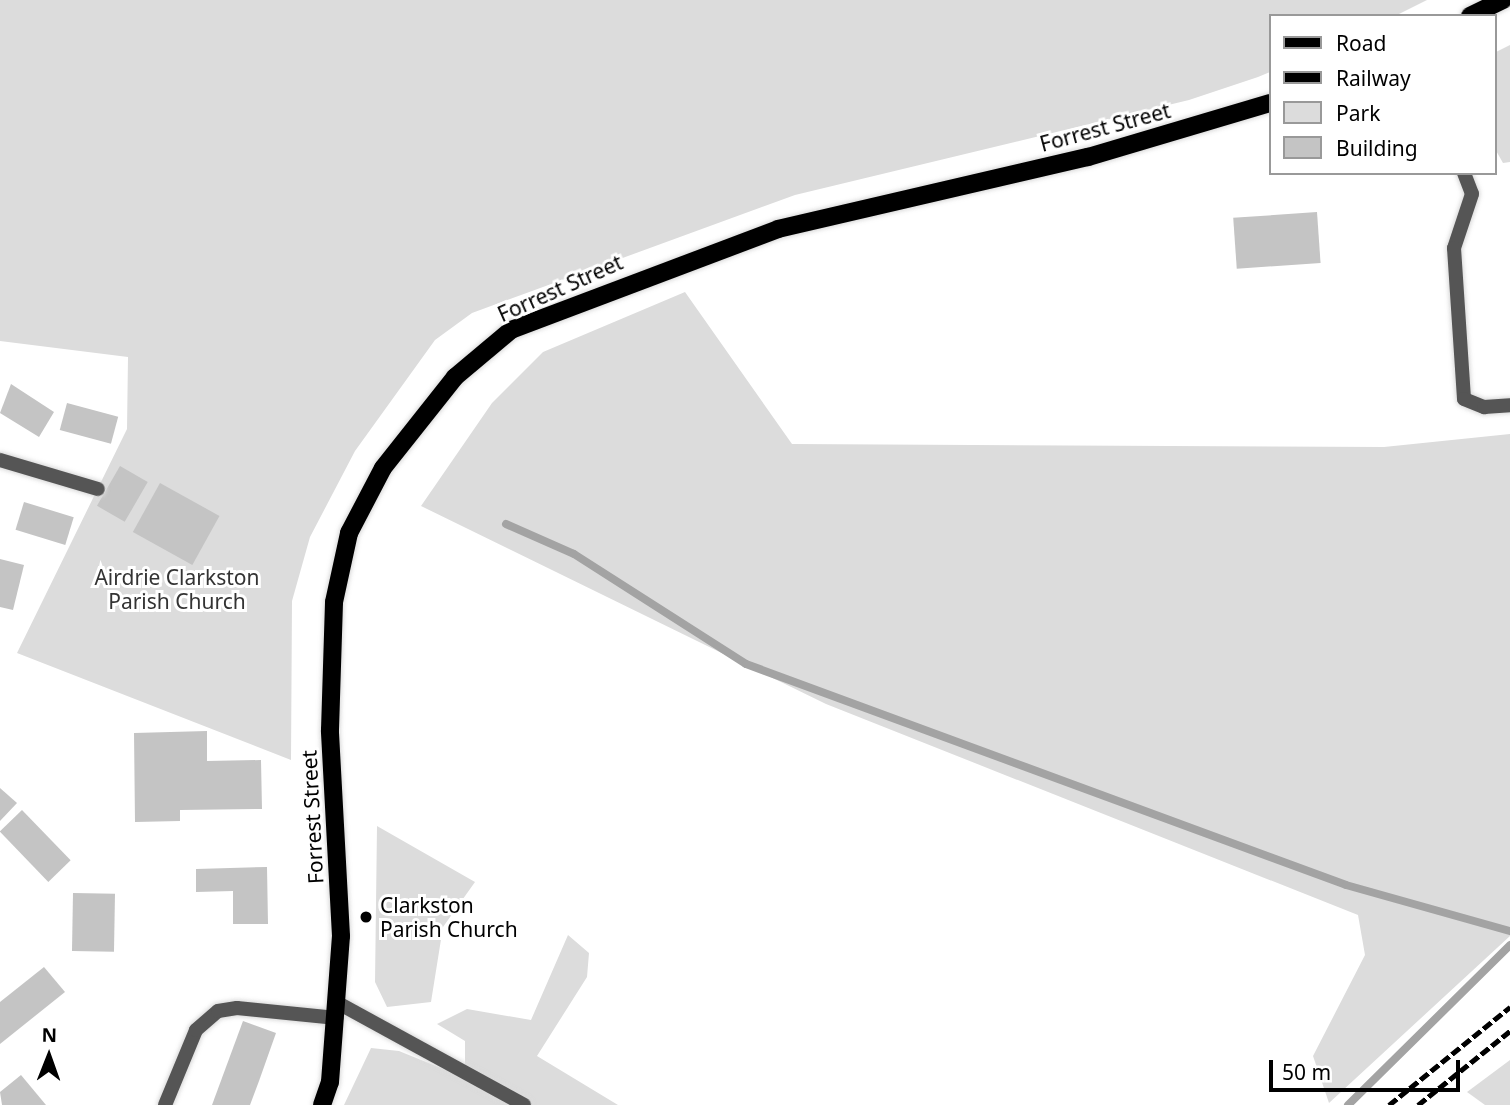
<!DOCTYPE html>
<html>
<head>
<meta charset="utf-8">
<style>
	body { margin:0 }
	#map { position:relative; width:1510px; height:1105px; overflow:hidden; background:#fff; font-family:"Noto Sans",sans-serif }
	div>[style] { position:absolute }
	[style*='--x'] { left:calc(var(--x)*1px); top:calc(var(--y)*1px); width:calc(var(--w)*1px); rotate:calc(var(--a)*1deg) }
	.green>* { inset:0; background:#dcdcdc }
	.stream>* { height:8px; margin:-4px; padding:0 4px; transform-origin:4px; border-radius:4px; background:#a3a3a3 }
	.building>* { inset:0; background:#c4c4c4; transform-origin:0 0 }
	.roads { filter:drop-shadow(0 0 2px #dbdbdb) drop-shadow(0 0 2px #dbdbdb) }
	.lane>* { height:14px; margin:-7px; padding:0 7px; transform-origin:7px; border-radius:7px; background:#555 }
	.street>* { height:14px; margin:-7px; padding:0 7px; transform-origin:7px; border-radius:7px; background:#555 }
	.primary>* { height:18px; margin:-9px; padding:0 9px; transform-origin:9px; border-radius:9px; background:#000 }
	.rail>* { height:5px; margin-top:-2.5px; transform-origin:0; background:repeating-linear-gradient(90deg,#000 0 10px,transparent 0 13.5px) }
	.dots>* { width:19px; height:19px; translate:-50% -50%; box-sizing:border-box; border:4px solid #fff; border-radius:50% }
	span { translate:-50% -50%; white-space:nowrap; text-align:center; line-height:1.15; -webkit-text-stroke:6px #fff; paint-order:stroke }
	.street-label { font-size:21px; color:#000 }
	.park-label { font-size:21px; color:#333 }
	.poi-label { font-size:21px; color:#000 }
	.left { translate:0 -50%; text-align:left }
	.legend { position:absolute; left:1269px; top:14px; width:228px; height:161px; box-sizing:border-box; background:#fff; border:2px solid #999; margin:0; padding:9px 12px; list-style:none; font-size:21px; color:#000 }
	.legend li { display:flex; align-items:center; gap:14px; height:35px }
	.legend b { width:35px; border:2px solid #999 }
	.north { position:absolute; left:14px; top:1021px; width:70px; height:70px; -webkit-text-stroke:5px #fff; paint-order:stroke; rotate:1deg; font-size:19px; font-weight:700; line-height:28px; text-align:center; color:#000 }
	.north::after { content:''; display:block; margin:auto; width:24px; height:32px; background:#000; clip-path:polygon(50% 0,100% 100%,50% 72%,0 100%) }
	.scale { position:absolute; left:1269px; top:1060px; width:191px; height:32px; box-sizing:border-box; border:4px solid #000; border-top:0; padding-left:9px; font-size:21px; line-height:24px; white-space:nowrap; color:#000; -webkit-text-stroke:5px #fff; paint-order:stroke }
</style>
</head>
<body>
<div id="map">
	<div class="green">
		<i style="clip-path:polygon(0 0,1427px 0,1395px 16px,1270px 16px,1270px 72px,1258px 77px,1189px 100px,795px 195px,472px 313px,435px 340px,355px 451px,310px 537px,292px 601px,291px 760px,17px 653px,127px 429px,128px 357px,0 341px)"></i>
		<i style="clip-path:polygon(1510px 45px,1510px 162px,1503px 163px,1494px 147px,1494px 53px)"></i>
		<i style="clip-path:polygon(685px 292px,792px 444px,1384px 447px,1510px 434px,1510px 936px,1329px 1103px,1313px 1056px,1365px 955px,1358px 915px,826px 704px,421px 506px,492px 403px,543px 352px)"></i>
		<i style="clip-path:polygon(377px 826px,475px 882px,443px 927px,431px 1002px,387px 1007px,375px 982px)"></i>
		<i style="clip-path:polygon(568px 935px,589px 953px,587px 977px,537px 1056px,618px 1105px,344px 1105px,371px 1048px,399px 1051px,458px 1075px,465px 1069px,465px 1041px,437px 1024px,467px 1009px,531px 1020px)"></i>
		<i style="clip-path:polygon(1510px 1060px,1510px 1105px,1485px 1105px,1467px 1092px)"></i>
	</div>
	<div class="stream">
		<i style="--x:506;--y:524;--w:74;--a:23.8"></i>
		<i style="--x:574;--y:554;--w:204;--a:32.6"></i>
		<i style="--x:746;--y:664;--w:639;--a:20.22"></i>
		<i style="--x:1346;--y:885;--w:170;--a:15.7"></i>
		<i style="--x:1348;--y:1105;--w:228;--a:-44.6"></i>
	</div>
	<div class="building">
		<i style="left:1317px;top:212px;width:51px;height:84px;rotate:86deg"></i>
		<i style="clip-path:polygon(11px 384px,54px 412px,39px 437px,0 413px)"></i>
		<i style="left:67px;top:403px;width:53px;height:28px;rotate:15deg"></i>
		<i style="left:120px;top:466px;width:32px;height:46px;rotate:30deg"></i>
		<i style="left:160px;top:483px;width:68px;height:56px;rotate:29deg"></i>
		<i style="left:24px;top:502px;width:52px;height:29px;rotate:17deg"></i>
		<i style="clip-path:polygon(0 559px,24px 565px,13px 610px,0 607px)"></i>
		<i style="clip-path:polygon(207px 731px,207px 761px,261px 760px,262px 809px,180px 810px,180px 821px,135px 822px,134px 733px)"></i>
		<i style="clip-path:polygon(0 788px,17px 803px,0 821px)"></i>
		<i style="left:22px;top:810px;width:70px;height:31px;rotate:46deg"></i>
		<i style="clip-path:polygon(267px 867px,268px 924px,233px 924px,233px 891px,196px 892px,196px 869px)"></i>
		<i style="left:73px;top:893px;width:42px;height:58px;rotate:1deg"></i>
		<i style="clip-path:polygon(44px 967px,65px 992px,0 1044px,0 1002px)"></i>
		<i style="clip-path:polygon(243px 1021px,276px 1033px,259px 1081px,250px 1105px,212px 1105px)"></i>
		<i style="clip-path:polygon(21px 1075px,46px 1105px,2px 1105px,0 1092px)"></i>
	</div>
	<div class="roads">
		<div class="lane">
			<i style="--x:1464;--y:173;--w:22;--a:69"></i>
			<i style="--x:1472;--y:194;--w:57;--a:108.4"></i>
			<i style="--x:1454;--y:248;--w:151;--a:86.2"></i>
			<i style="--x:1464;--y:399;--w:22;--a:22"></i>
			<i style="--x:1484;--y:407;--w:26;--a:-4"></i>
			<i style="--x:338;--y:1003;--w:212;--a:28.7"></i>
			<i style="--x:165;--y:1105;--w:81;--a:-67.5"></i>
			<i style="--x:196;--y:1030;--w:29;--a:-41"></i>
			<i style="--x:218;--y:1011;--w:19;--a:-9"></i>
			<i style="--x:237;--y:1008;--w:100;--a:5.7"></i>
		</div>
		<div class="street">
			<i style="--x:0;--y:460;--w:102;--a:16.5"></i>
		</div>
		<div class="primary">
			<i style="--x:1470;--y:16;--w:37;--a:-26"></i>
			<i style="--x:322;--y:1105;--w:24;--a:-71"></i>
			<i style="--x:330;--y:1082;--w:146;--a:-85.7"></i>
			<i style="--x:341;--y:936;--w:206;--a:-93.1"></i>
			<i style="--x:330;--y:730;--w:128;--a:-88.2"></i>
			<i style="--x:334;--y:602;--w:71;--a:-77.7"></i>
			<i style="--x:349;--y:533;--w:73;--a:-62.4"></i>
			<i style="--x:383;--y:468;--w:116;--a:-51.6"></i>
			<i style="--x:455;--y:377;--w:73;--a:-40"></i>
			<i style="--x:511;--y:330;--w:285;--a:-20.7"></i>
			<i style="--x:778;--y:229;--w:318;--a:-13.1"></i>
			<i style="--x:1088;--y:157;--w:190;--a:-16.5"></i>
		</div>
	</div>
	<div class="rail">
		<i style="--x:1389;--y:1105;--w:156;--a:-39"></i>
		<i style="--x:1418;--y:1105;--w:118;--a:-38.8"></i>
	</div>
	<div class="dots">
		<i style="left:366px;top:917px;background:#000"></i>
	</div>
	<div class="street-label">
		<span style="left:1105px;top:127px;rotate:-15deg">Forrest Street</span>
		<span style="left:560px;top:288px;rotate:-24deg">Forrest Street</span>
		<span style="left:312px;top:817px;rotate:-93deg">Forrest Street</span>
	</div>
	<div class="park-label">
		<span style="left:177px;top:589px">Airdrie Clarkston<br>Parish Church</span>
	</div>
	<div class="poi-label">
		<span class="left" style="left:380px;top:917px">Clarkston<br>Parish Church</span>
	</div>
	<ul class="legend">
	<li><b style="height:9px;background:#000"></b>Road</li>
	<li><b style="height:9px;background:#000"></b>Railway</li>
	<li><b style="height:19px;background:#dcdcdc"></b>Park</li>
	<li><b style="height:19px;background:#c4c4c4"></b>Building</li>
	</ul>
	<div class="north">N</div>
	<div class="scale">50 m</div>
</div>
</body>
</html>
